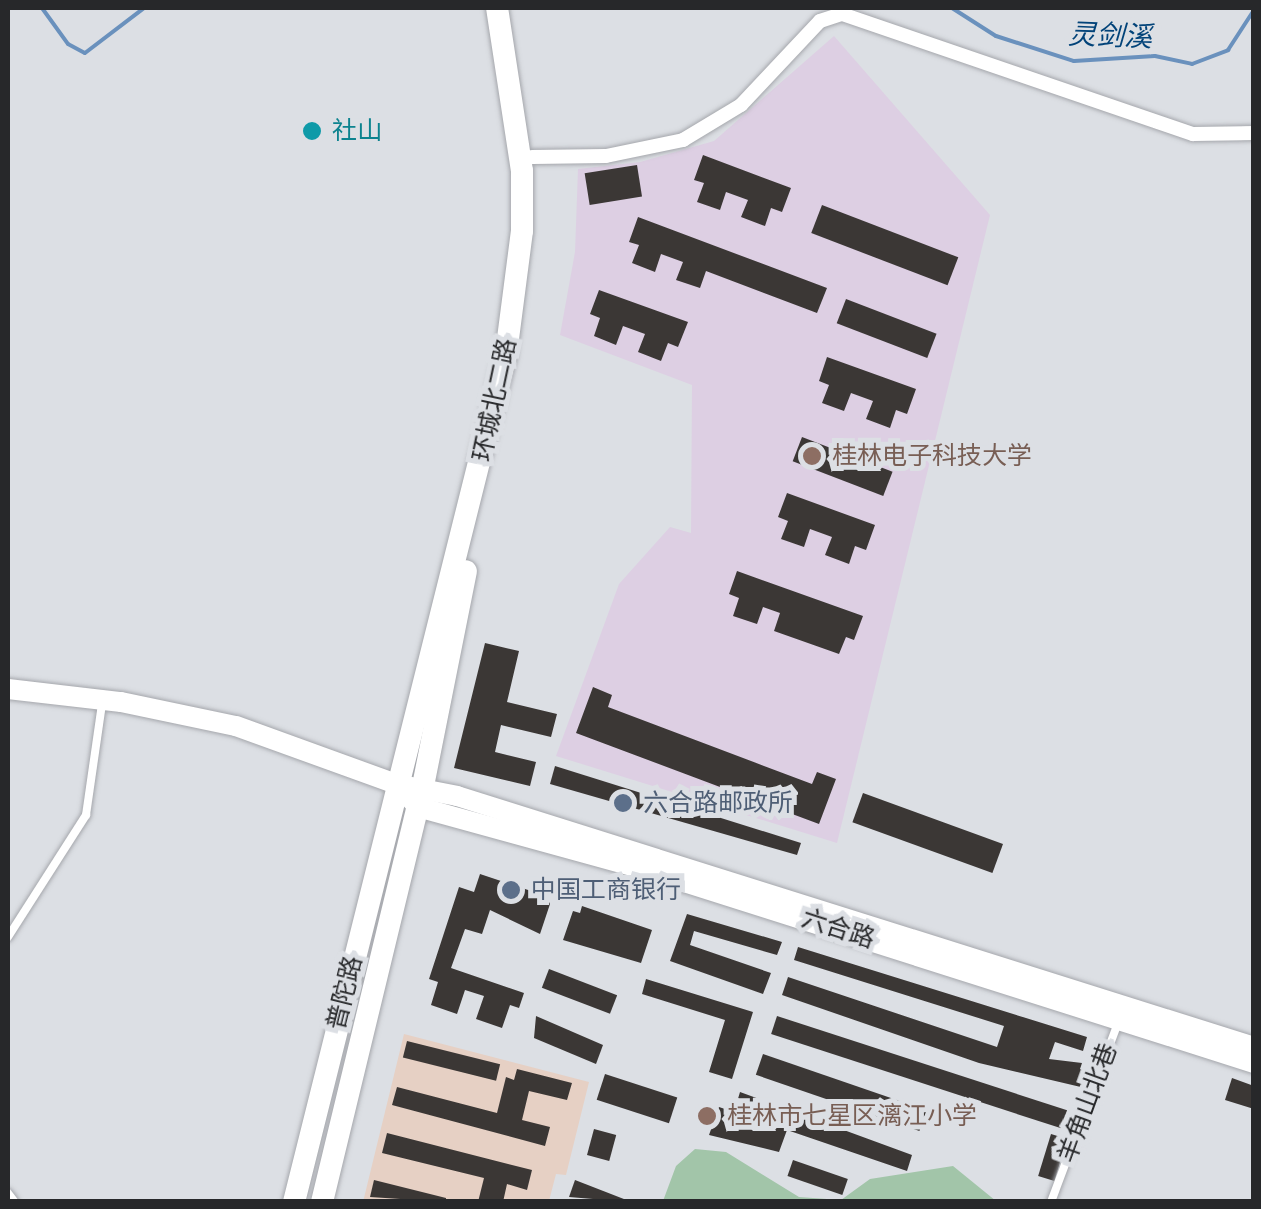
<!DOCTYPE html>
<html>
<head>
<meta charset="utf-8">
<style>
	body { margin:0 }
	#map { position:relative; width:1261px; height:1209px; overflow:hidden; background:#dcdfe4; font-family:"Nunito Sans","Noto Sans SC",sans-serif }
	div>[style] { position:absolute }
	[style*='--x'] { left:calc(var(--x)*1px); top:calc(var(--y)*1px); width:calc(var(--w)*1px); rotate:calc(var(--a)*1deg) }
	.commercial>* { inset:0; background:#e6d0c4 }
	.education>* { inset:0; background:#ddcfe3 }
	.green>* { inset:0; background:#a2c5a9 }
	.stream>* { height:4px; margin:-2px; padding:0 2px; transform-origin:2px; border-radius:2px; background:#6a91bd }
	.building>* { inset:0; background:#3b3735; transform-origin:0 0 }
	.roads { filter:drop-shadow(0 0 2px #a5a7ac) drop-shadow(0 0 2px #a5a7ac) }
	.lane>* { height:8px; margin:-4px; padding:0 4px; transform-origin:4px; border-radius:4px; background:#fff }
	.street>* { height:14px; margin:-7px; padding:0 7px; transform-origin:7px; border-radius:7px; background:#fff }
	.secondary>* { height:20px; margin:-10px; padding:0 10px; transform-origin:10px; border-radius:10px; background:#fff }
	.primary>* { height:22px; margin:-11px; padding:0 11px; transform-origin:11px; border-radius:11px; background:#fff }
	.dots>* { width:28px; height:28px; translate:-50% -50%; box-sizing:border-box; border:5px solid #dcdfe4; border-radius:50% }
	span { translate:-50% -50%; white-space:nowrap; text-align:center; line-height:1.15; -webkit-text-stroke:10px #dcdfe4; paint-order:stroke }
	.culture-label { font-size:25px; color:#0d838f }
	.left { translate:0 -50%; text-align:left }
	.street-label { font-size:25px; color:#27282a }
	.education-label { font-size:25px; color:#785e54 }
	.service-label { font-size:25px; color:#4e5e75 }
	.water-label { font-size:28px; color:#024379; font-style:italic }
	.frame { position:absolute; inset:0; border:10px solid #27282a; pointer-events:none }
</style>
</head>
<body>
<div id="map">
	<div class="commercial">
		<i style="clip-path:polygon(404px 1034px,589px 1082px,566px 1175px,556px 1174px,549px 1201px,363px 1202px)"></i>
	</div>
	<div class="education">
		<i style="clip-path:polygon(834px 36px,990px 215px,837px 843px,556px 756px,619px 584px,670px 527px,691px 533px,692px 385px,560px 335px,575px 252px,578px 169px,640px 162px,714px 141px)"></i>
	</div>
	<div class="green">
		<i style="clip-path:polygon(695px 1149px,726px 1152px,799px 1197px,841px 1200px,870px 1179px,953px 1166px,996px 1201px,663px 1201px,676px 1166px)"></i>
	</div>
	<div class="stream">
		<i style="--x:42;--y:8;--w:44;--a:54.2"></i>
		<i style="--x:68;--y:44;--w:19;--a:28"></i>
		<i style="--x:85;--y:53;--w:74;--a:-37.3"></i>
		<i style="--x:952;--y:8;--w:52;--a:32.5"></i>
		<i style="--x:996;--y:36;--w:82;--a:17.8"></i>
		<i style="--x:1074;--y:61;--w:81;--a:-3.5"></i>
		<i style="--x:1155;--y:56;--w:38;--a:12"></i>
		<i style="--x:1192;--y:64;--w:39;--a:-21"></i>
		<i style="--x:1228;--y:50;--w:48;--a:-57"></i>
	</div>
	<div class="building">
		<i style="clip-path:polygon(703px 155px,791px 188px,782px 212px,771px 208px,765px 226px,741px 217px,748px 200px,726px 192px,720px 210px,697px 202px,704px 183px,694px 180px)"></i>
		<i style="left:637px;top:165px;width:32px;height:53px;rotate:81deg"></i>
		<i style="left:822px;top:205px;width:146px;height:30px;rotate:21deg"></i>
		<i style="clip-path:polygon(638px 217px,827px 288px,817px 313px,706px 271px,700px 288px,676px 280px,683px 262px,661px 254px,655px 272px,632px 263px,639px 245px,629px 242px)"></i>
		<i style="clip-path:polygon(599px 290px,688px 322px,678px 347px,668px 343px,661px 361px,638px 352px,645px 334px,623px 326px,616px 345px,594px 336px,600px 318px,590px 314px)"></i>
		<i style="left:846px;top:299px;width:97px;height:26px;rotate:21deg"></i>
		<i style="clip-path:polygon(827px 357px,916px 389px,907px 414px,896px 410px,890px 428px,866px 419px,873px 401px,851px 393px,844px 411px,822px 403px,829px 385px,819px 381px)"></i>
		<i style="left:802px;top:437px;width:97px;height:26px;rotate:21deg"></i>
		<i style="clip-path:polygon(787px 493px,875px 525px,866px 550px,855px 546px,849px 564px,825px 555px,832px 537px,810px 529px,804px 547px,781px 539px,788px 521px,778px 517px)"></i>
		<i style="clip-path:polygon(737px 571px,863px 616px,854px 640px,846px 637px,839px 654px,774px 631px,780px 613px,763px 607px,757px 624px,733px 616px,739px 598px,729px 594px)"></i>
		<i style="clip-path:polygon(485px 643px,519px 651px,507px 702px,557px 714px,551px 737px,501px 725px,495px 752px,536px 762px,530px 786px,454px 768px)"></i>
		<i style="clip-path:polygon(593px 687px,612px 695px,608px 707px,812px 784px,817px 772px,836px 779px,819px 824px,576px 733px)"></i>
		<i style="clip-path:polygon(555px 766px,801px 843px,797px 855px,550px 784px)"></i>
		<i style="left:863px;top:793px;width:149px;height:31px;rotate:20deg"></i>
		<i style="clip-path:polygon(480px 874px,546px 896px,550px 904px,540px 934px,490px 910px,482px 934px,465px 929px,451px 968px,524px 993px,519px 1008px,510px 1005px,502px 1028px,476px 1019px,484px 996px,465px 990px,457px 1014px,431px 1005px,438px 982px,429px 979px,459px 887px,474px 892px)"></i>
		<i style="clip-path:polygon(582px 906px,652px 930px,641px 963px,563px 940px,573px 911px,580px 913px)"></i>
		<i style="clip-path:polygon(687px 914px,782px 942px,777px 955px,694px 931px,690px 945px,771px 973px,763px 994px,670px 961px)"></i>
		<i style="clip-path:polygon(798px 947px,1087px 1037px,1083px 1051px,1055px 1042px,1049px 1059px,1082px 1063px,1080px 1069px,1090px 1073px,1085px 1088px,979px 1063px,782px 995px,788px 977px,997px 1047px,1004px 1026px,794px 960px)"></i>
		<i style="left:549px;top:969px;width:73px;height:20px;rotate:21deg"></i>
		<i style="clip-path:polygon(646px 979px,753px 1012px,732px 1079px,709px 1072px,725px 1020px,642px 994px)"></i>
		<i style="clip-path:polygon(536px 1016px,603px 1045px,596px 1064px,534px 1038px)"></i>
		<i style="left:777px;top:1016px;width:305px;height:19px;rotate:18deg"></i>
		<i style="left:407px;top:1041px;width:96px;height:17px;rotate:14deg"></i>
		<i style="left:763px;top:1054px;width:173px;height:22px;rotate:19deg"></i>
		<i style="clip-path:polygon(517px 1069px,572px 1083px,567px 1100px,529px 1091px,522px 1120px,550px 1127px,545px 1146px,392px 1105px,397px 1087px,497px 1113px,506px 1077px,514px 1080px)"></i>
		<i style="left:605px;top:1074px;width:76px;height:27px;rotate:18deg"></i>
		<i style="clip-path:polygon(1232px 1078px,1254px 1086px,1254px 1109px,1225px 1100px)"></i>
		<i style="clip-path:polygon(740px 1092px,912px 1155px,907px 1171px,787px 1130px,779px 1152px,709px 1135px,719px 1107px,734px 1112px)"></i>
		<i style="left:594px;top:1129px;width:23px;height:27px;rotate:15deg"></i>
		<i style="clip-path:polygon(387px 1133px,532px 1170px,527px 1190px,507px 1184px,503px 1202px,478px 1202px,484px 1178px,382px 1153px)"></i>
		<i style="left:1051px;top:1134px;width:17px;height:44px;rotate:17deg"></i>
		<i style="left:793px;top:1160px;width:58px;height:17px;rotate:19deg"></i>
		<i style="clip-path:polygon(374px 1180px,446px 1198px,446px 1202px,370px 1197px)"></i>
		<i style="clip-path:polygon(575px 1180px,629px 1201px,629px 1202px,569px 1197px)"></i>
	</div>
	<div class="roads">
		<div class="lane">
			<i style="--x:8;--y:937;--w:145;--a:-57.4"></i>
			<i style="--x:86;--y:815;--w:112;--a:-81.8"></i>
			<i style="--x:8;--y:1193;--w:10;--a:53"></i>
			<i style="--x:1051;--y:1202;--w:191;--a:-69.5"></i>
		</div>
		<div class="street">
			<i style="--x:532;--y:157;--w:74;--a:-0.8"></i>
			<i style="--x:606;--y:156;--w:79;--a:-11.7"></i>
			<i style="--x:683;--y:140;--w:68;--a:-31.1"></i>
			<i style="--x:741;--y:105;--w:115;--a:-46.8"></i>
			<i style="--x:820;--y:21;--w:23;--a:-18"></i>
			<i style="--x:842;--y:14;--w:371;--a:18.9"></i>
			<i style="--x:1193;--y:134;--w:61;--a:-0.9"></i>
		</div>
		<div class="secondary">
			<i style="--x:8;--y:689;--w:114;--a:6.6"></i>
			<i style="--x:121;--y:702;--w:117;--a:11.8"></i>
			<i style="--x:236;--y:726;--w:170;--a:19.9"></i>
			<i style="--x:396;--y:784;--w:62;--a:11.1"></i>
			<i style="--x:457;--y:796;--w:836;--a:17.48"></i>
			<i style="--x:408;--y:796;--w:15;--a:48"></i>
			<i style="--x:418;--y:807;--w:230;--a:15.4"></i>
			<i style="--x:640;--y:868;--w:644;--a:17.62"></i>
		</div>
		<div class="primary">
			<i style="--x:294;--y:1202;--w:874;--a:-75.96"></i>
			<i style="--x:506;--y:354;--w:124;--a:-82.6"></i>
			<i style="--x:522;--y:231;--w:60;--a:-90"></i>
			<i style="--x:522;--y:171;--w:165;--a:-98.7"></i>
			<i style="--x:322;--y:1202;--w:428;--a:-76.4"></i>
			<i style="--x:423;--y:786;--w:219;--a:-78.7"></i>
		</div>
	</div>
	<div class="dots">
		<i style="left:312px;top:131px;background:#0f9aa8"></i>
		<i style="left:812px;top:456px;background:#8d6e63"></i>
		<i style="left:623px;top:803px;background:#5c6f8a"></i>
		<i style="left:511px;top:890px;background:#5c6f8a"></i>
		<i style="left:707px;top:1116px;background:#8d6e63"></i>
	</div>
	<div class="culture-label">
		<span class="left" style="left:332px;top:131px">社山</span>
	</div>
	<div class="street-label">
		<span style="left:495px;top:400px;rotate:-78deg">环城北二路</span>
		<span style="left:838px;top:929px;rotate:18deg">六合路</span>
		<span style="left:345px;top:993px;rotate:-76deg">普陀路</span>
		<span style="left:1088px;top:1103px;rotate:-70deg">羊角山北巷</span>
	</div>
	<div class="education-label">
		<span class="left" style="left:832px;top:456px">桂林电子科技大学</span>
		<span class="left" style="left:727px;top:1116px">桂林市七星区漓江小学</span>
	</div>
	<div class="service-label">
		<span class="left" style="left:643px;top:803px">六合路邮政所</span>
		<span class="left" style="left:531px;top:890px">中国工商银行</span>
	</div>
	<div class="water-label">
		<span style="left:1110px;top:36px;rotate:2deg">灵剑溪</span>
	</div>
	<div class="frame"></div>
</div>
</body>
</html>
